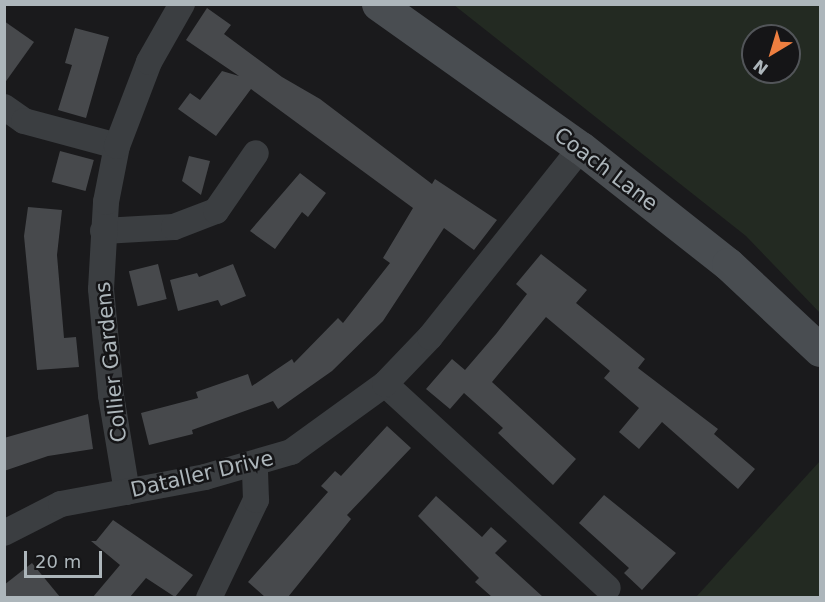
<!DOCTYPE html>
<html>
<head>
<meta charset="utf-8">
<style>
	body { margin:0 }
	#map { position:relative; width:825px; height:602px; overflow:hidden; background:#1a1a1c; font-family:"DejaVu Sans",sans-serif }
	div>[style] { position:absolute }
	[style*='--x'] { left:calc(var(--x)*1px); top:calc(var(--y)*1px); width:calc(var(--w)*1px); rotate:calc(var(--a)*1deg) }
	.green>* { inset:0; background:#232a22 }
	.building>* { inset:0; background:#47494c; transform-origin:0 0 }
	.street>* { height:26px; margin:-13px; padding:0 13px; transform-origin:13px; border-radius:13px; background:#3b3e41 }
	.secondary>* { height:33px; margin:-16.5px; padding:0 16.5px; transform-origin:16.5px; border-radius:16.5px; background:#494d51 }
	span { translate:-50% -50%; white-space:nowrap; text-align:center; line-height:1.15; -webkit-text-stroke:5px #151517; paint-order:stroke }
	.street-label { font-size:21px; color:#adb6bb }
	.frame { position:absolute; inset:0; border:6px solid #adb6bb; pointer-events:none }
	.north { position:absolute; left:741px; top:24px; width:60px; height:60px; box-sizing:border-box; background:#151517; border:2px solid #525559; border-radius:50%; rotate:218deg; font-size:16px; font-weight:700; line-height:24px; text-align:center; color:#adb6bb }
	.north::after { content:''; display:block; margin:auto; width:21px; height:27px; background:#ee7f40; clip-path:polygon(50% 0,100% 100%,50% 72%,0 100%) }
	.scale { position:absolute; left:24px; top:551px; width:78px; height:27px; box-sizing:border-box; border:3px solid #adb6bb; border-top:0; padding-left:8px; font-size:18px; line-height:21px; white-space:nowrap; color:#adb6bb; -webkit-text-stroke:4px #151517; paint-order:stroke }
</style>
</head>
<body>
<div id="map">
	<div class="green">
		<i style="clip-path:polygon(evenodd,454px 5px,820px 5px,820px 313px,746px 236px,454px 5px,753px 36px,789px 36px,789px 72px,753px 72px,753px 36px)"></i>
		<i style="clip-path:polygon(820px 461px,820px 597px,696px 597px)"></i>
	</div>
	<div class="building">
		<i style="clip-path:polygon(207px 8px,231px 25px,224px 34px,282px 77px,320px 99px,432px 184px,435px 179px,497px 220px,474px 250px,444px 228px,383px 321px,332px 371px,278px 409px,273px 401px,192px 430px,193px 434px,149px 445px,141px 413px,198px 398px,196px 392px,248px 374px,252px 386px,292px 359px,294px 363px,338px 318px,343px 323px,390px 263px,383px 258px,413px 208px,251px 89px,216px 136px,178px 109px,190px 93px,200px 100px,222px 71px,239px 76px,186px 40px)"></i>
		<i style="clip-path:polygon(4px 21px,34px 42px,4px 84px)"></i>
		<i style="clip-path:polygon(75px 28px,109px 37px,86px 118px,58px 110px,72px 65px,65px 63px)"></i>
		<i style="left:60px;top:151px;width:35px;height:32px;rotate:15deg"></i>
		<i style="clip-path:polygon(189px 156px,210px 161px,201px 195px,182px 181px)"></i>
		<i style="clip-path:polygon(300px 173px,326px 193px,308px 217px,302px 212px,275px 249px,250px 231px)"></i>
		<i style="clip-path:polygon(28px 207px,62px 210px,57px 255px,64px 338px,76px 337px,79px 367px,37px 370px,24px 236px)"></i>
		<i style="clip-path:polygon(541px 254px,587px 290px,576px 303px,645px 359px,638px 368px,718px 429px,714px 434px,755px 469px,738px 489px,662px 422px,639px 449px,619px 432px,639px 408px,604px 378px,610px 371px,546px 317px,492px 382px,576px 459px,553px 485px,498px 433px,503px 428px,464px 393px,450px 409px,426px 389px,452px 359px,465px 370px,496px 334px,527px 294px,516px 284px)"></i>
		<i style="left:158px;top:264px;width:36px;height:30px;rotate:76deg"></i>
		<i style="clip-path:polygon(233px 264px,246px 296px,221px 306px,218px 300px,178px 311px,170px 280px,197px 273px,199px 277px)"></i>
		<i style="clip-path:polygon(88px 414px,93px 449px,48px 456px,4px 471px,4px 438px)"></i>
		<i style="clip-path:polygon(387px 426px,411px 448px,347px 515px,351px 519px,288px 597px,265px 597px,248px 582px,328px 492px,321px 486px,335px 471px,341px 476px)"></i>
		<i style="clip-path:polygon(604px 495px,676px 553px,642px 590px,624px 573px,629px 568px,579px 523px)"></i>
		<i style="clip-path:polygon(436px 496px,482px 537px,491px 527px,507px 541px,495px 553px,543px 597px,492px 597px,475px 582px,479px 578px,418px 516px)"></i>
		<i style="clip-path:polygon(113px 520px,193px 575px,175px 597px,146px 578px,130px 597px,93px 597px,120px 565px,91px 541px,96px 541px)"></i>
		<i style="clip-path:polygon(32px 563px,60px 597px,4px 597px,4px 585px)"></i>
	</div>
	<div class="street">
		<i style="--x:4;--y:107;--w:24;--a:35"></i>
		<i style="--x:24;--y:121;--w:96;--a:15"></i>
		<i style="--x:103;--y:231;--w:71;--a:-3.2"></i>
		<i style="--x:174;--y:227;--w:45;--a:-20.9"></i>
		<i style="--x:216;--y:211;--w:70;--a:-55.4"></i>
		<i style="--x:385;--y:384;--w:302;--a:42.5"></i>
		<i style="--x:127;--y:492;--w:98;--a:-99.4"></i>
		<i style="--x:111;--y:395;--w:106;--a:-95.4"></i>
		<i style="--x:101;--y:289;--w:87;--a:-86.7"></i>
		<i style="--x:106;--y:202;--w:57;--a:-78.9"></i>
		<i style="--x:117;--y:146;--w:90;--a:-69.1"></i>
		<i style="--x:149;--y:62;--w:67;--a:-60.4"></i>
		<i style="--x:4;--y:533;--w:64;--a:-27"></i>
		<i style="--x:61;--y:504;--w:147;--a:-10.6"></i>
		<i style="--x:205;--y:477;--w:90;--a:-16.2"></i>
		<i style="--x:291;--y:452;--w:116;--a:-35.9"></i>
		<i style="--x:385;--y:384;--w:65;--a:-46.2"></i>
		<i style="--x:430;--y:337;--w:242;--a:-51.4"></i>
		<i style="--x:209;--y:598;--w:109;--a:-64.4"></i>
		<i style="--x:256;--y:500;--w:35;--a:-92"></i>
	</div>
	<div class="secondary">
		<i style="--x:378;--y:4;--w:249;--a:35.4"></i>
		<i style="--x:581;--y:148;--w:187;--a:38.3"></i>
		<i style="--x:728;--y:264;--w:126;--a:43.1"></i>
	</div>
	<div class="street-label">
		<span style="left:606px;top:169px;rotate:37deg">Coach Lane</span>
		<span style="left:111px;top:362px;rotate:-96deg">Collier Gardens</span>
		<span style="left:202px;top:474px;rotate:-13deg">Dataller Drive</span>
	</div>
	<div class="frame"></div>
	<div class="north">N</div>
	<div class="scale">20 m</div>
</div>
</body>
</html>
